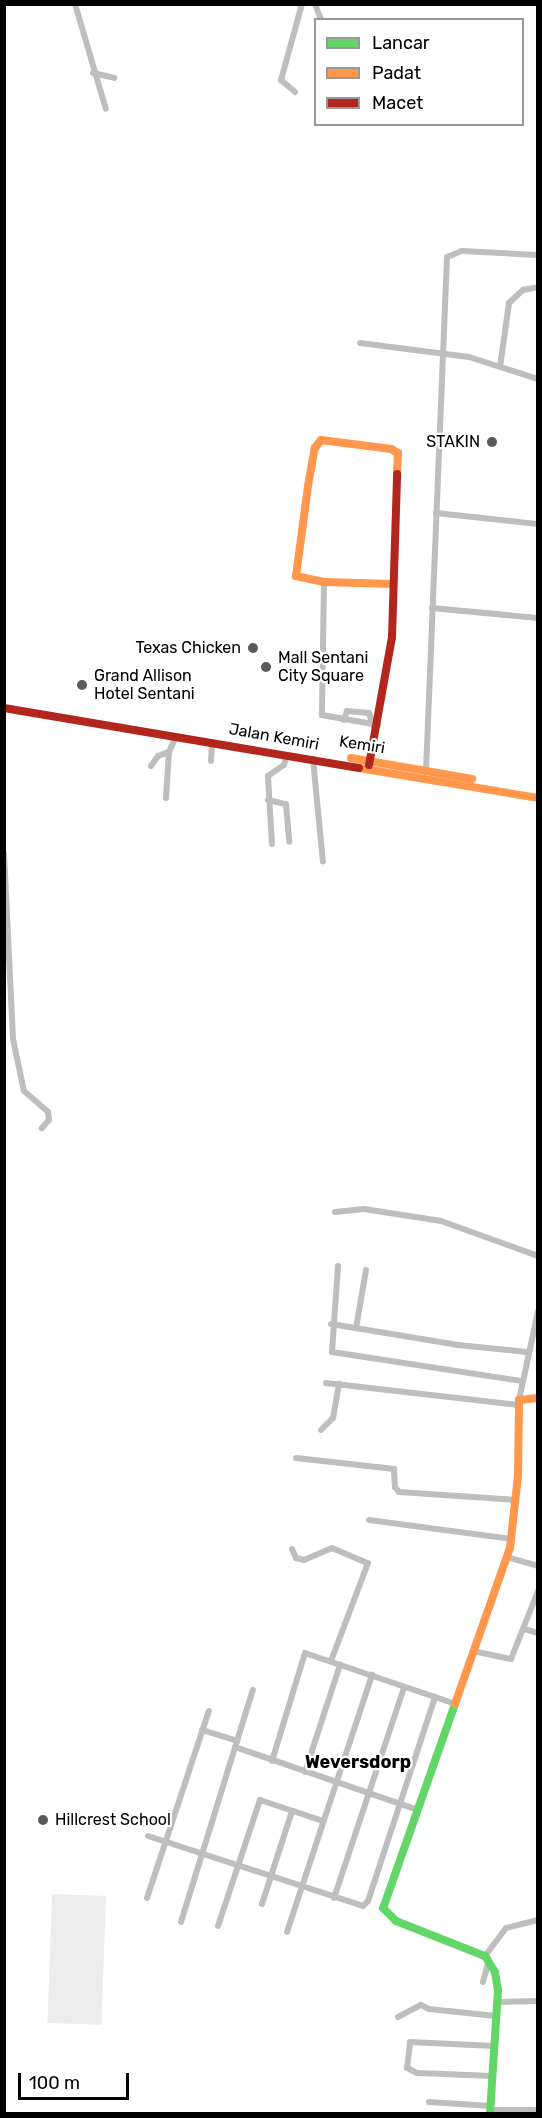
<!DOCTYPE html>
<html>
<head>
<meta charset="utf-8">
<style>
	body { margin:0 }
	#map { position:relative; width:542px; height:2118px; overflow:hidden; background:#fff; font-family:Rubik,sans-serif }
	div>[style] { position:absolute }
	[style*='--x'] { left:calc(var(--x)*1px); top:calc(var(--y)*1px); width:calc(var(--w)*1px); rotate:calc(var(--a)*1deg) }
	.green>* { inset:0; background:#ececec; transform-origin:0 0 }
	.street>* { height:6px; margin:-3px; padding:0 3px; transform-origin:3px; border-radius:3px; background:#bebebe }
	.fast>* { height:8px; margin:-4px; padding:0 4px; transform-origin:4px; border-radius:4px; background:#63d668 }
	.slow>* { height:8px; margin:-4px; padding:0 4px; transform-origin:4px; border-radius:4px; background:#ff974d }
	.jam>* { height:8px; margin:-4px; padding:0 4px; transform-origin:4px; border-radius:4px; background:#b3261e }
	.dots>* { width:16px; height:16px; translate:-50% -50%; box-sizing:border-box; border:3px solid #fff; border-radius:50% }
	span { translate:-50% -50%; white-space:nowrap; text-align:center; line-height:1.15; -webkit-text-stroke:4.5px #fff; paint-order:stroke }
	.poi-label { font-size:16px; color:#000 }
	.right { translate:-100% -50%; text-align:right }
	.left { translate:0 -50%; text-align:left }
	.street-label { font-size:16px; color:#000 }
	.neighbourhood-label { font-size:18px; color:#000; font-weight:700 }
	.frame { position:absolute; inset:0; border:6px solid #000; pointer-events:none }
	.legend { position:absolute; left:314px; top:18px; width:210px; height:108px; box-sizing:border-box; background:#fff; border:2px solid #999; margin:0; padding:8px 10px; list-style:none; font-size:18px; color:#000 }
	.legend li { display:flex; align-items:center; gap:12px; height:30px }
	.legend b { width:30px; border:2px solid #999 }
	.scale { position:absolute; left:18px; top:2073px; width:111px; height:27px; box-sizing:border-box; border:3px solid #000; border-top:0; padding-left:8px; font-size:18px; line-height:21px; white-space:nowrap; color:#000; -webkit-text-stroke:4px #fff; paint-order:stroke }
</style>
</head>
<body>
<div id="map">
	<div class="green">
		<i style="left:52px;top:1894px;width:54px;height:129px;rotate:2deg"></i>
	</div>
	<div class="street">
		<i style="--x:75;--y:4;--w:109;--a:73.6"></i>
		<i style="--x:315;--y:4;--w:17;--a:69"></i>
		<i style="--x:93;--y:73;--w:22;--a:13"></i>
		<i style="--x:295;--y:92;--w:18;--a:-139"></i>
		<i style="--x:281;--y:80;--w:79;--a:-74.6"></i>
		<i style="--x:360;--y:343;--w:110;--a:7.3"></i>
		<i style="--x:469;--y:357;--w:72;--a:17.7"></i>
		<i style="--x:500;--y:367;--w:65;--a:-82"></i>
		<i style="--x:509;--y:303;--w:19;--a:-43"></i>
		<i style="--x:523;--y:290;--w:15;--a:-11"></i>
		<i style="--x:436;--y:513;--w:103;--a:6.2"></i>
		<i style="--x:324;--y:582;--w:133;--a:90.9"></i>
		<i style="--x:322;--y:715;--w:57;--a:10.1"></i>
		<i style="--x:432;--y:608;--w:106;--a:5.4"></i>
		<i style="--x:344;--y:720;--w:9;--a:-72"></i>
		<i style="--x:347;--y:711;--w:22;--a:5"></i>
		<i style="--x:369;--y:713;--w:13;--a:72"></i>
		<i style="--x:313;--y:759;--w:103;--a:84.5"></i>
		<i style="--x:211;--y:761;--w:18;--a:-87"></i>
		<i style="--x:151;--y:766;--w:12;--a:-55"></i>
		<i style="--x:158;--y:756;--w:12;--a:-20"></i>
		<i style="--x:426;--y:771;--w:514;--a:-87.66"></i>
		<i style="--x:447;--y:257;--w:16;--a:-22"></i>
		<i style="--x:462;--y:251;--w:76;--a:3"></i>
		<i style="--x:166;--y:798;--w:46;--a:-86.3"></i>
		<i style="--x:169;--y:752;--w:17;--a:-66"></i>
		<i style="--x:268;--y:800;--w:18;--a:13"></i>
		<i style="--x:286;--y:804;--w:38;--a:85"></i>
		<i style="--x:272;--y:844;--w:68;--a:-93.4"></i>
		<i style="--x:268;--y:776;--w:19;--a:-35"></i>
		<i style="--x:284;--y:765;--w:10;--a:-73"></i>
		<i style="--x:4;--y:854;--w:185;--a:87.2"></i>
		<i style="--x:13;--y:1039;--w:53;--a:78.1"></i>
		<i style="--x:24;--y:1091;--w:32;--a:41"></i>
		<i style="--x:48;--y:1112;--w:8;--a:83"></i>
		<i style="--x:49;--y:1120;--w:11;--a:131"></i>
		<i style="--x:335;--y:1212;--w:29;--a:-6"></i>
		<i style="--x:364;--y:1209;--w:78;--a:8.9"></i>
		<i style="--x:441;--y:1221;--w:103;--a:19.8"></i>
		<i style="--x:338;--y:1266;--w:86;--a:94"></i>
		<i style="--x:332;--y:1352;--w:191;--a:8.7"></i>
		<i style="--x:331;--y:1324;--w:129;--a:9.4"></i>
		<i style="--x:458;--y:1345;--w:69;--a:5.8"></i>
		<i style="--x:356;--y:1328;--w:59;--a:-80.2"></i>
		<i style="--x:326;--y:1383;--w:194;--a:6.5"></i>
		<i style="--x:519;--y:1400;--w:91;--a:-77.9"></i>
		<i style="--x:321;--y:1430;--w:17;--a:-45"></i>
		<i style="--x:333;--y:1418;--w:35;--a:-80"></i>
		<i style="--x:296;--y:1458;--w:99;--a:6.4"></i>
		<i style="--x:394;--y:1469;--w:18;--a:87"></i>
		<i style="--x:395;--y:1487;--w:6;--a:51"></i>
		<i style="--x:399;--y:1492;--w:117;--a:3.9"></i>
		<i style="--x:369;--y:1520;--w:144;--a:7.6"></i>
		<i style="--x:292;--y:1549;--w:10;--a:66"></i>
		<i style="--x:296;--y:1558;--w:8;--a:14"></i>
		<i style="--x:304;--y:1560;--w:30;--a:-23"></i>
		<i style="--x:332;--y:1548;--w:39;--a:23"></i>
		<i style="--x:368;--y:1563;--w:105;--a:110.7"></i>
		<i style="--x:507;--y:1557;--w:32;--a:16"></i>
		<i style="--x:524;--y:1629;--w:15;--a:16"></i>
		<i style="--x:473;--y:1651;--w:39;--a:12"></i>
		<i style="--x:511;--y:1659;--w:73;--a:-68.3"></i>
		<i style="--x:202;--y:1730;--w:37;--a:17"></i>
		<i style="--x:235;--y:1747;--w:194;--a:19"></i>
		<i style="--x:272;--y:1761;--w:113;--a:-73"></i>
		<i style="--x:305;--y:1653;--w:159;--a:18.7"></i>
		<i style="--x:305;--y:1772;--w:113;--a:-71.9"></i>
		<i style="--x:148;--y:1836;--w:226;--a:18"></i>
		<i style="--x:363;--y:1906;--w:7;--a:-45"></i>
		<i style="--x:368;--y:1901;--w:215;--a:-71.8"></i>
		<i style="--x:147;--y:1898;--w:197;--a:-71.7"></i>
		<i style="--x:334;--y:1898;--w:222;--a:-71.6"></i>
		<i style="--x:262;--y:1904;--w:98;--a:-72.1"></i>
		<i style="--x:181;--y:1922;--w:243;--a:-72.8"></i>
		<i style="--x:218;--y:1926;--w:133;--a:-71.6"></i>
		<i style="--x:260;--y:1800;--w:66;--a:18.4"></i>
		<i style="--x:287;--y:1932;--w:271;--a:-71.7"></i>
		<i style="--x:485;--y:1956;--w:35;--a:-53"></i>
		<i style="--x:506;--y:1928;--w:33;--a:-14"></i>
		<i style="--x:483;--y:1982;--w:23;--a:-75"></i>
		<i style="--x:497;--y:2002;--w:41;--a:-1.4"></i>
		<i style="--x:398;--y:2017;--w:26;--a:-28"></i>
		<i style="--x:421;--y:2005;--w:9;--a:27"></i>
		<i style="--x:429;--y:2009;--w:67;--a:6"></i>
		<i style="--x:493;--y:2076;--w:76;--a:-177.7"></i>
		<i style="--x:417;--y:2073;--w:11;--a:-153"></i>
		<i style="--x:407;--y:2068;--w:26;--a:-83"></i>
		<i style="--x:410;--y:2042;--w:84;--a:2.7"></i>
		<i style="--x:429;--y:2102;--w:62;--a:3.7"></i>
		<i style="--x:491;--y:2110;--w:43;--a:0"></i>
	</div>
	<div class="fast">
		<i style="--x:455;--y:1704;--w:216;--a:109.4"></i>
		<i style="--x:383;--y:1908;--w:18;--a:45"></i>
		<i style="--x:396;--y:1921;--w:96;--a:21.5"></i>
		<i style="--x:485;--y:1956;--w:19;--a:58"></i>
		<i style="--x:495;--y:1972;--w:18;--a:81"></i>
		<i style="--x:498;--y:1990;--w:124;--a:93.7"></i>
	</div>
	<div class="slow">
		<i style="--x:393;--y:584;--w:69;--a:-178.3"></i>
		<i style="--x:324;--y:582;--w:29;--a:-168"></i>
		<i style="--x:296;--y:576;--w:91;--a:-82.4"></i>
		<i style="--x:308;--y:486;--w:39;--a:-80"></i>
		<i style="--x:315;--y:448;--w:10;--a:-53"></i>
		<i style="--x:321;--y:440;--w:71;--a:7.3"></i>
		<i style="--x:391;--y:449;--w:8;--a:30"></i>
		<i style="--x:398;--y:453;--w:21;--a:93"></i>
		<i style="--x:351;--y:758;--w:123;--a:9.8"></i>
		<i style="--x:359;--y:768;--w:181;--a:9.5"></i>
		<i style="--x:455;--y:1704;--w:165;--a:-70.6"></i>
		<i style="--x:510;--y:1548;--w:72;--a:-83.7"></i>
		<i style="--x:518;--y:1476;--w:76;--a:-89.2"></i>
		<i style="--x:519;--y:1400;--w:19;--a:-6"></i>
	</div>
	<div class="jam">
		<i style="--x:4;--y:708;--w:360;--a:9.6"></i>
		<i style="--x:369;--y:765;--w:130;--a:-79.8"></i>
		<i style="--x:392;--y:637;--w:163;--a:-88.2"></i>
	</div>
	<div class="dots">
		<i style="left:492px;top:442px;background:#595959"></i>
		<i style="left:253px;top:648px;background:#595959"></i>
		<i style="left:266px;top:667px;background:#595959"></i>
		<i style="left:82px;top:685px;background:#595959"></i>
		<i style="left:43px;top:1820px;background:#595959"></i>
	</div>
	<div class="poi-label">
		<span class="right" style="left:480px;top:442px">STAKIN</span>
		<span class="right" style="left:241px;top:648px">Texas Chicken</span>
		<span class="left" style="left:278px;top:667px">Mall Sentani<br>City Square</span>
		<span class="left" style="left:94px;top:685px">Grand Allison<br>Hotel Sentani</span>
		<span class="left" style="left:55px;top:1820px">Hillcrest School</span>
	</div>
	<div class="street-label">
		<span style="left:274px;top:737px;rotate:10deg">Jalan Kemiri</span>
		<span style="left:362px;top:745px;rotate:9deg">Kemiri</span>
	</div>
	<div class="neighbourhood-label">
		<span style="left:358px;top:1762px">Weversdorp</span>
	</div>
	<div class="frame"></div>
	<ul class="legend">
	<li><b style="height:8px;background:#63d668"></b>Lancar</li>
	<li><b style="height:8px;background:#ff974d"></b>Padat</li>
	<li><b style="height:8px;background:#b3261e"></b>Macet</li>
	</ul>
	<div class="scale">100 m</div>
</div>
</body>
</html>
